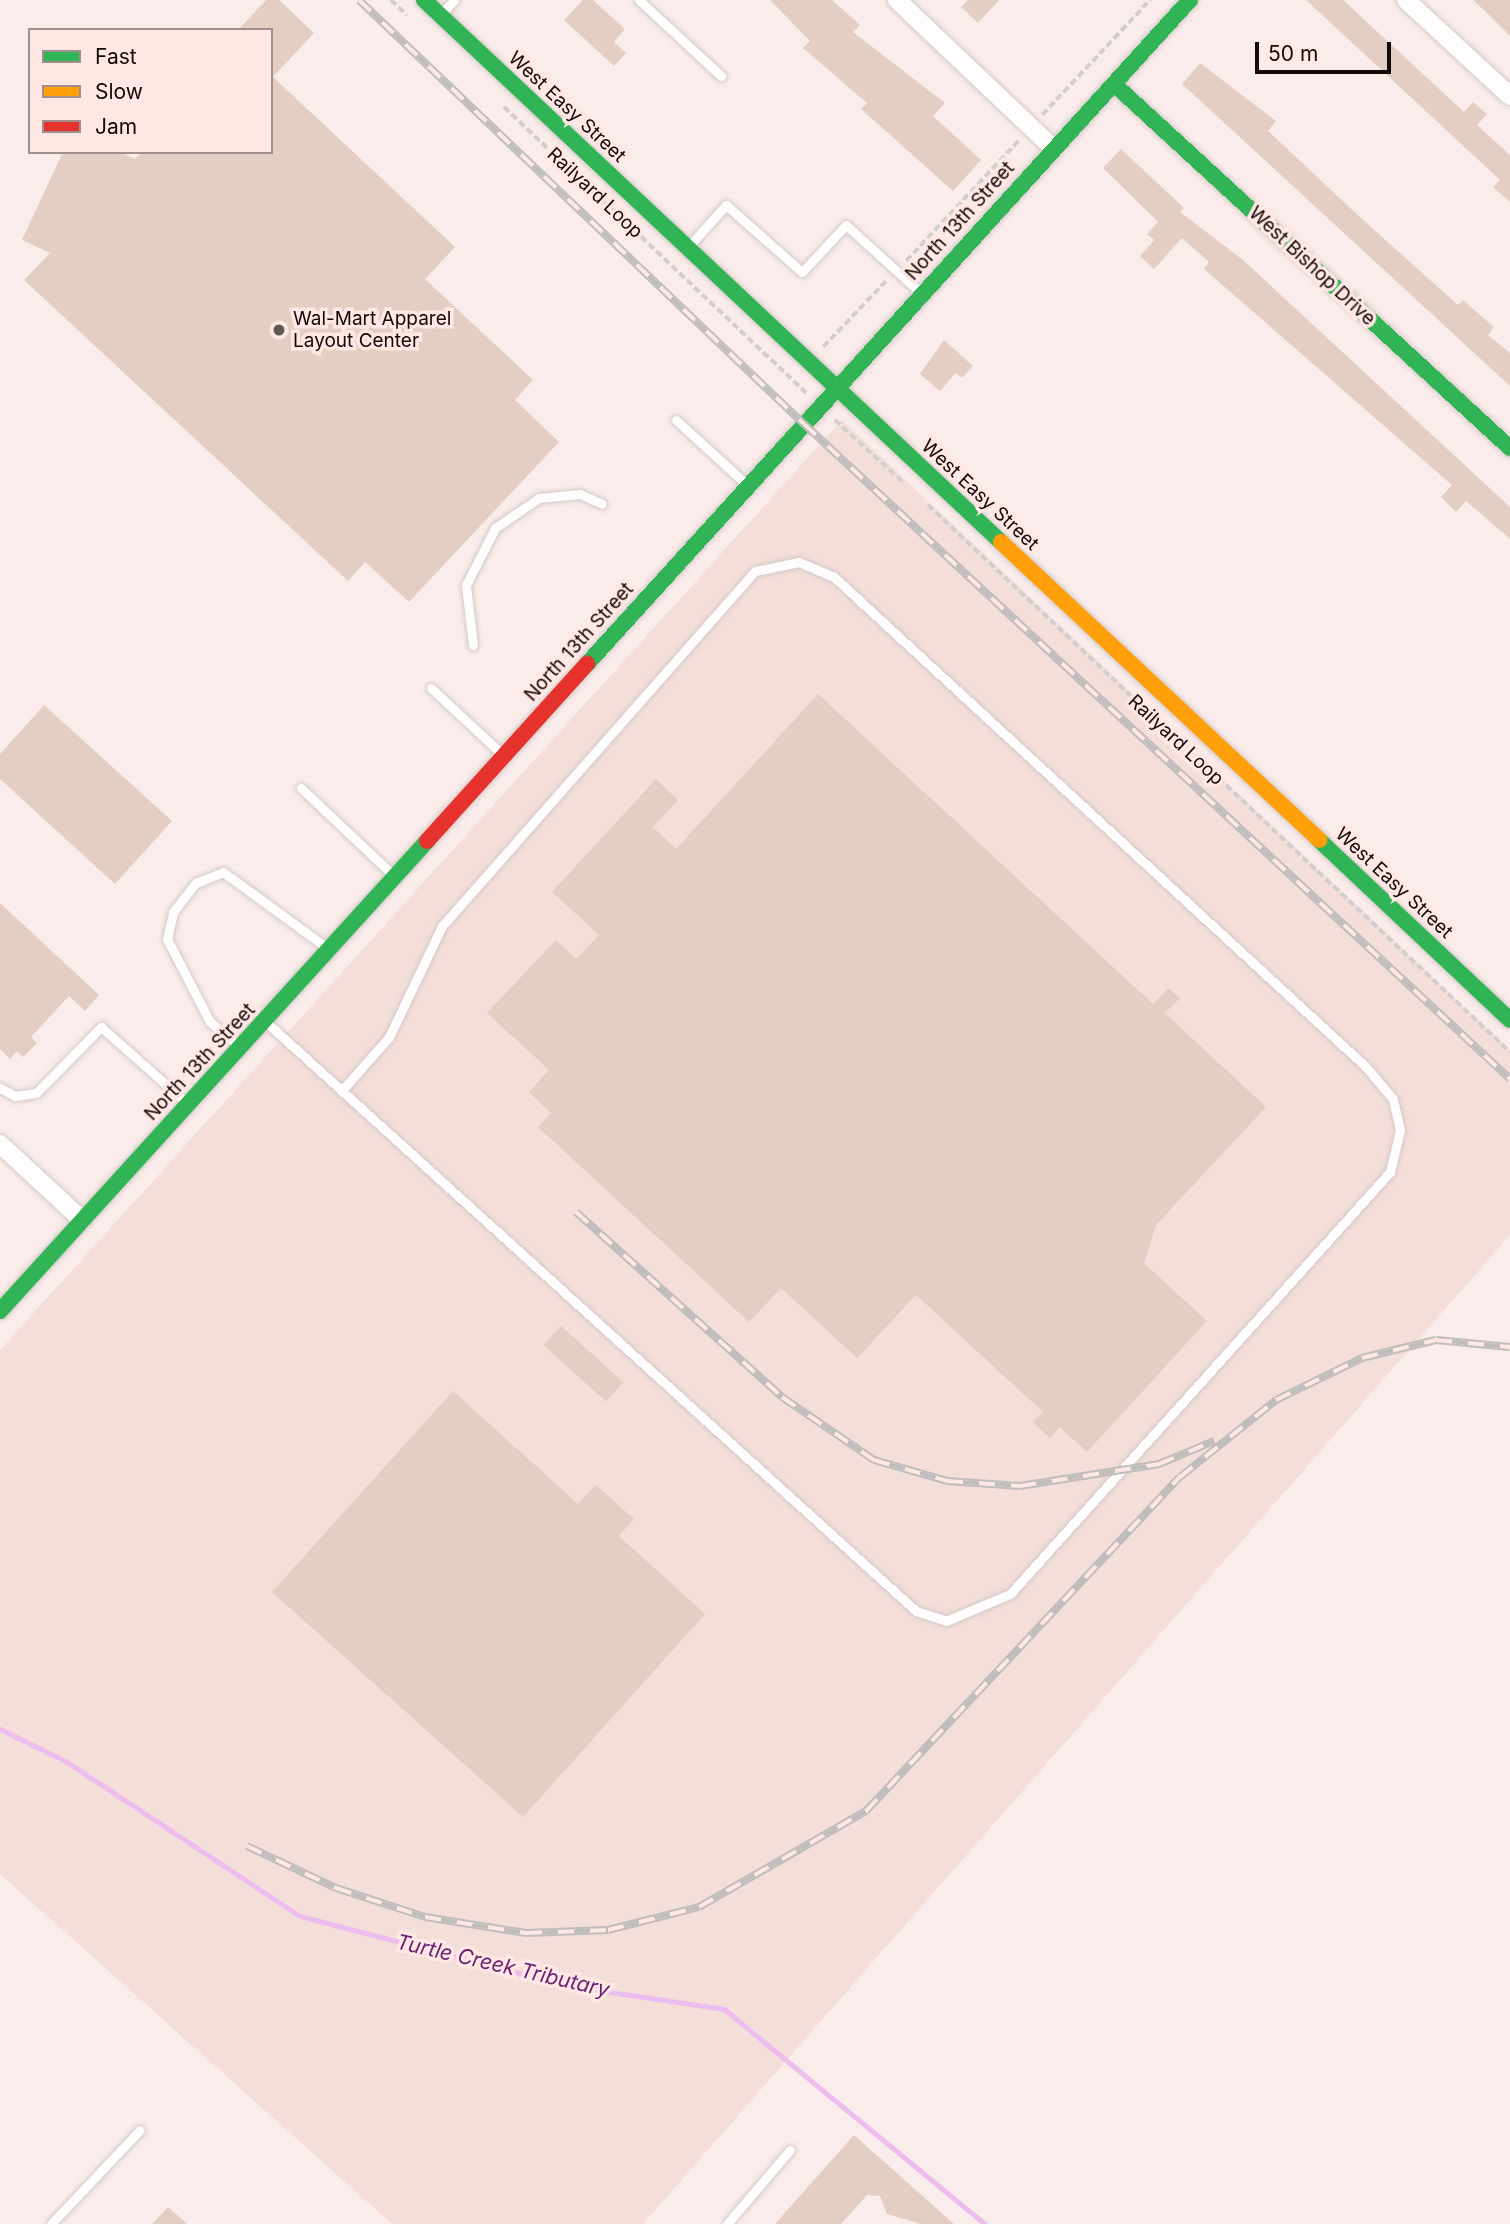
<!DOCTYPE html>
<html>
<head>
<meta charset="utf-8">
<style>
	body { margin:0 }
	#map { position:relative; width:1510px; height:2224px; overflow:hidden; background:#f9ecea; font-family:Inter,sans-serif }
	div>[style] { position:absolute }
	[style*='--x'] { left:calc(var(--x)*1px); top:calc(var(--y)*1px); width:calc(var(--w)*1px); rotate:calc(var(--a)*1deg) }
	.built>* { inset:0; background:#f4deda }
	.stream>* { height:5px; margin:-2.5px; padding:0 2.5px; transform-origin:2.5px; border-radius:2.5px; background:#ecbdee }
	.building>* { inset:0; background:#e2cec2; transform-origin:0 0 }
	.path>* { height:3.5px; margin-top:-1.75px; transform-origin:0; background:repeating-linear-gradient(90deg,#d2cecd 0 7px,transparent 0 10.5px) }
	.roads { filter:drop-shadow(0 0 2px #d4cac8) drop-shadow(0 0 2px #d4cac8) }
	.lane>* { height:9px; margin:-4.5px; padding:0 4.5px; transform-origin:4.5px; border-radius:4.5px; background:#fefcfc }
	.street>* { height:18px; margin:-9px; padding:0 9px; transform-origin:9px; border-radius:9px; background:#fefcfc }
	.fast>* { height:16px; margin:-8px; padding:0 8px; transform-origin:8px; border-radius:8px; background:#30b455 }
	.slow>* { height:16px; margin:-8px; padding:0 8px; transform-origin:8px; border-radius:8px; background:#ff9f0a }
	.jam>* { height:16px; margin:-8px; padding:0 8px; transform-origin:8px; border-radius:8px; background:#e5322d }
	.rail>* { height:8px; margin-top:-4px; transform-origin:0; background:repeating-linear-gradient(90deg,#ffe7e4 0 16px,#c0bdbd 0 32px); box-sizing:border-box; border-block:2px solid #c0bdbd }
	.dots>* { width:19px; height:19px; translate:-50% -50%; box-sizing:border-box; border:4px solid #ffe7e4; border-radius:50% }
	span { translate:-50% -50%; white-space:nowrap; text-align:center; line-height:1.15; -webkit-text-stroke:7px #ffe7e4; paint-order:stroke }
	.street-label { font-size:19px; color:#120a09 }
	.poi-label { font-size:19px; color:#120a09 }
	.left { translate:0 -50%; text-align:left }
	.water-label { font-size:21px; color:#6a2274; font-style:italic }
	.legend { position:absolute; left:28px; top:28px; width:245px; height:126px; box-sizing:border-box; background:#ffe7e4; border:2px solid #a08f8c; margin:0; padding:9px 12px; list-style:none; font-size:21px; color:#120a09 }
	.legend li { display:flex; align-items:center; gap:14px; height:35px }
	.legend b { width:35px; border:2px solid #a08f8c }
	.scale { position:absolute; left:1255px; top:42px; width:136px; height:32px; box-sizing:border-box; border:4px solid #120a09; border-top:0; padding-left:9px; font-size:21px; line-height:24px; white-space:nowrap; color:#120a09; -webkit-text-stroke:5px #ffe7e4; paint-order:stroke }
</style>
</head>
<body>
<div id="map">
	<div class="built">
		<i style="clip-path:polygon(842px 420px,1510px 1050px,1510px 1235px,643px 2224px,392px 2224px,0 1874px,0 1350px)"></i>
	</div>
	<div class="stream">
		<i style="--x:0;--y:1729;--w:75;--a:26.2"></i>
		<i style="--x:67;--y:1762;--w:279;--a:33.5"></i>
		<i style="--x:300;--y:1916;--w:278;--a:14.6"></i>
		<i style="--x:569;--y:1986;--w:157;--a:8.4"></i>
		<i style="--x:724;--y:2009;--w:338;--a:39.5"></i>
	</div>
	<div class="building">
		<i style="clip-path:polygon(266px 0,279px 0,314px 33px,273px 77px,455px 247px,425px 279px,533px 380px,515px 400px,559px 442px,409px 602px,365px 562px,348px 581px,24px 280px,50px 253px,22px 240px,63px 152px,120px 152px,135px 159px,142px 152px,271px 152px,271px 30px,238px 30px)"></i>
		<i style="clip-path:polygon(583px 0,593px 0,625px 29px,614px 42px,626px 53px,614px 66px,564px 20px)"></i>
		<i style="clip-path:polygon(770px 0,832px 0,860px 25px,853px 32px,945px 103px,933px 116px,981px 160px,953px 191px,861px 109px,867px 103px,803px 48px,810px 41px)"></i>
		<i style="clip-path:polygon(968px 0,999px 0,978px 23px,961px 7px)"></i>
		<i style="clip-path:polygon(1306px 0,1343px 0,1464px 112px,1473px 102px,1487px 114px,1477px 125px,1510px 155px,1510px 202px,1493px 187px,1500px 180px)"></i>
		<i style="clip-path:polygon(1473px 0,1510px 0,1510px 36px,1486px 12px)"></i>
		<i style="clip-path:polygon(1200px 63px,1276px 121px,1268px 131px,1362px 219px,1458px 305px,1463px 300px,1494px 327px,1488px 335px,1510px 353px,1510px 386px,1182px 84px)"></i>
		<i style="clip-path:polygon(1121px 149px,1184px 208px,1180px 212px,1243px 260px,1510px 507px,1510px 539px,1466px 501px,1456px 512px,1441px 497px,1452px 485px,1204px 269px,1209px 262px,1182px 238px,1154px 269px,1140px 256px,1154px 240px,1147px 234px,1158px 222px,1103px 168px)"></i>
		<i style="clip-path:polygon(944px 340px,973px 366px,962px 378px,956px 373px,940px 391px,920px 374px)"></i>
		<i style="clip-path:polygon(818px 694px,1153px 1004px,1168px 988px,1180px 998px,1165px 1013px,1266px 1107px,1156px 1225px,1144px 1263px,1207px 1321px,1087px 1452px,1060px 1427px,1050px 1438px,1033px 1422px,1043px 1412px,916px 1295px,857px 1358px,781px 1288px,749px 1322px,538px 1127px,551px 1113px,529px 1092px,549px 1070px,487px 1013px,556px 940px,576px 959px,599px 935px,552px 892px,656px 779px,678px 800px,653px 827px,676px 849px)"></i>
		<i style="clip-path:polygon(44px 705px,172px 821px,115px 884px,0 779px,0 754px)"></i>
		<i style="clip-path:polygon(0 903px,99px 995px,85px 1011px,69px 996px,31px 1037px,37px 1043px,23px 1057px,17px 1051px,10px 1059px,0 1049px)"></i>
		<i style="left:561px;top:1326px;width:84px;height:26px;rotate:42deg"></i>
		<i style="clip-path:polygon(453px 1391px,578px 1504px,596px 1485px,634px 1519px,619px 1536px,705px 1614px,523px 1817px,272px 1592px)"></i>
		<i style="clip-path:polygon(854px 2135px,954px 2224px,921px 2224px,887px 2214px,880px 2196px,867px 2195px,841px 2224px,775px 2224px)"></i>
		<i style="clip-path:polygon(168px 2207px,187px 2224px,152px 2224px)"></i>
	</div>
	<div class="path">
		<i style="--x:391;--y:0;--w:22;--a:43"></i>
		<i style="--x:504;--y:107;--w:416;--a:43.4"></i>
		<i style="--x:1042;--y:115;--w:158;--a:-46.8"></i>
		<i style="--x:906;--y:261;--w:167;--a:-46.9"></i>
		<i style="--x:823;--y:347;--w:94;--a:-46.3"></i>
		<i style="--x:835;--y:420;--w:93;--a:42.4"></i>
		<i style="--x:928;--y:505;--w:799;--a:43.22"></i>
	</div>
	<div class="roads">
		<div class="lane">
			<i style="--x:639;--y:0;--w:112;--a:42.8"></i>
			<i style="--x:441;--y:14;--w:19;--a:-47"></i>
			<i style="--x:690;--y:245;--w:54;--a:-48"></i>
			<i style="--x:726;--y:205;--w:101;--a:41.4"></i>
			<i style="--x:802;--y:272;--w:64;--a:-46.9"></i>
			<i style="--x:846;--y:225;--w:101;--a:42.2"></i>
			<i style="--x:676;--y:420;--w:95;--a:42.4"></i>
			<i style="--x:473;--y:645;--w:60;--a:-96.7"></i>
			<i style="--x:466;--y:585;--w:64;--a:-63"></i>
			<i style="--x:495;--y:528;--w:53;--a:-34.3"></i>
			<i style="--x:539;--y:498;--w:41;--a:-5.6"></i>
			<i style="--x:580;--y:494;--w:24;--a:24"></i>
			<i style="--x:431;--y:688;--w:100;--a:43"></i>
			<i style="--x:301;--y:788;--w:125;--a:43.4"></i>
			<i style="--x:266;--y:1022;--w:877;--a:42.18"></i>
			<i style="--x:916;--y:1611;--w:32;--a:18"></i>
			<i style="--x:946;--y:1621;--w:69;--a:-22.9"></i>
			<i style="--x:1010;--y:1594;--w:568;--a:-48"></i>
			<i style="--x:1390;--y:1172;--w:43;--a:-76.6"></i>
			<i style="--x:1400;--y:1130;--w:32;--a:-103"></i>
			<i style="--x:1393;--y:1099;--w:43;--a:-130.3"></i>
			<i style="--x:1365;--y:1066;--w:722;--a:-137.36"></i>
			<i style="--x:834;--y:577;--w:38;--a:-157"></i>
			<i style="--x:799;--y:562;--w:45;--a:168.4"></i>
			<i style="--x:755;--y:571;--w:473;--a:131.4"></i>
			<i style="--x:442;--y:926;--w:123;--a:115.5"></i>
			<i style="--x:389;--y:1037;--w:68;--a:131.4"></i>
			<i style="--x:240;--y:1047;--w:39;--a:-140"></i>
			<i style="--x:210;--y:1022;--w:93;--a:-117.4"></i>
			<i style="--x:167;--y:939;--w:28;--a:-77"></i>
			<i style="--x:173;--y:912;--w:37;--a:-52"></i>
			<i style="--x:196;--y:883;--w:29;--a:-22"></i>
			<i style="--x:223;--y:872;--w:127;--a:36.1"></i>
			<i style="--x:0;--y:1088;--w:17;--a:28"></i>
			<i style="--x:15;--y:1096;--w:21;--a:-8"></i>
			<i style="--x:36;--y:1093;--w:93;--a:-45.4"></i>
			<i style="--x:101;--y:1027;--w:116;--a:41.5"></i>
			<i style="--x:51;--y:2224;--w:129;--a:-46.6"></i>
			<i style="--x:727;--y:2224;--w:97;--a:-49.6"></i>
		</div>
		<div class="street">
			<i style="--x:897;--y:0;--w:216;--a:43.5"></i>
			<i style="--x:1406;--y:0;--w:142;--a:42.7"></i>
			<i style="--x:0;--y:1144;--w:112;--a:42.8"></i>
		</div>
		<div class="fast">
			<i style="--x:424;--y:0;--w:792;--a:43.21"></i>
			<i style="--x:1114;--y:84;--w:538;--a:42.59"></i>
			<i style="--x:587;--y:664;--w:897;--a:-47.76"></i>
			<i style="--x:1319;--y:840;--w:262;--a:43.3"></i>
			<i style="--x:0;--y:1311;--w:635;--a:-47.74"></i>
		</div>
		<div class="slow">
			<i style="--x:1001;--y:542;--w:436;--a:43.1"></i>
		</div>
		<div class="jam">
			<i style="--x:427;--y:841;--w:239;--a:-47.9"></i>
		</div>
	</div>
	<div class="rail">
		<i style="--x:359;--y:0;--w:615;--a:43.62"></i>
		<i style="--x:804;--y:424;--w:963;--a:42.85"></i>
		<i style="--x:576;--y:1212;--w:277;--a:41.9"></i>
		<i style="--x:782;--y:1397;--w:112;--a:34.4"></i>
		<i style="--x:874;--y:1460;--w:76;--a:16"></i>
		<i style="--x:947;--y:1481;--w:73;--a:3.9"></i>
		<i style="--x:1020;--y:1486;--w:141;--a:-9"></i>
		<i style="--x:1159;--y:1464;--w:60;--a:-22.7"></i>
		<i style="--x:247;--y:1846;--w:98;--a:25.3"></i>
		<i style="--x:336;--y:1888;--w:94;--a:18"></i>
		<i style="--x:425;--y:1917;--w:102;--a:9"></i>
		<i style="--x:526;--y:1933;--w:82;--a:-2.1"></i>
		<i style="--x:608;--y:1930;--w:94;--a:-14.2"></i>
		<i style="--x:699;--y:1907;--w:193;--a:-29.9"></i>
		<i style="--x:866;--y:1811;--w:458;--a:-46.8"></i>
		<i style="--x:1180;--y:1477;--w:123;--a:-38.7"></i>
		<i style="--x:1276;--y:1400;--w:96;--a:-26"></i>
		<i style="--x:1362;--y:1358;--w:76;--a:-13.7"></i>
		<i style="--x:1436;--y:1340;--w:74;--a:5.4"></i>
	</div>
	<div class="dots">
		<i style="left:279px;top:330px;background:#635958"></i>
	</div>
	<div class="street-label">
		<span style="left:567px;top:107px;rotate:43deg">West Easy Street</span>
		<span style="left:595px;top:193px;rotate:43deg">Railyard Loop</span>
		<span style="left:960px;top:221px;rotate:-48deg">North 13th Street</span>
		<span style="left:1312px;top:266px;rotate:43deg">West Bishop Drive</span>
		<span style="left:980px;top:495px;rotate:43deg">West Easy Street</span>
		<span style="left:579px;top:642px;rotate:-48deg">North 13th Street</span>
		<span style="left:1176px;top:740px;rotate:43deg">Railyard Loop</span>
		<span style="left:1394px;top:883px;rotate:43deg">West Easy Street</span>
		<span style="left:200px;top:1062px;rotate:-47deg">North 13th Street</span>
	</div>
	<div class="poi-label">
		<span class="left" style="left:293px;top:330px">Wal-Mart Apparel<br>Layout Center</span>
	</div>
	<div class="water-label">
		<span style="left:503px;top:1966px;rotate:13deg">Turtle Creek Tributary</span>
	</div>
	<ul class="legend">
	<li><b style="height:9px;background:#30b455"></b>Fast</li>
	<li><b style="height:9px;background:#ff9f0a"></b>Slow</li>
	<li><b style="height:9px;background:#e5322d"></b>Jam</li>
	</ul>
	<div class="scale">50 m</div>
</div>
</body>
</html>
